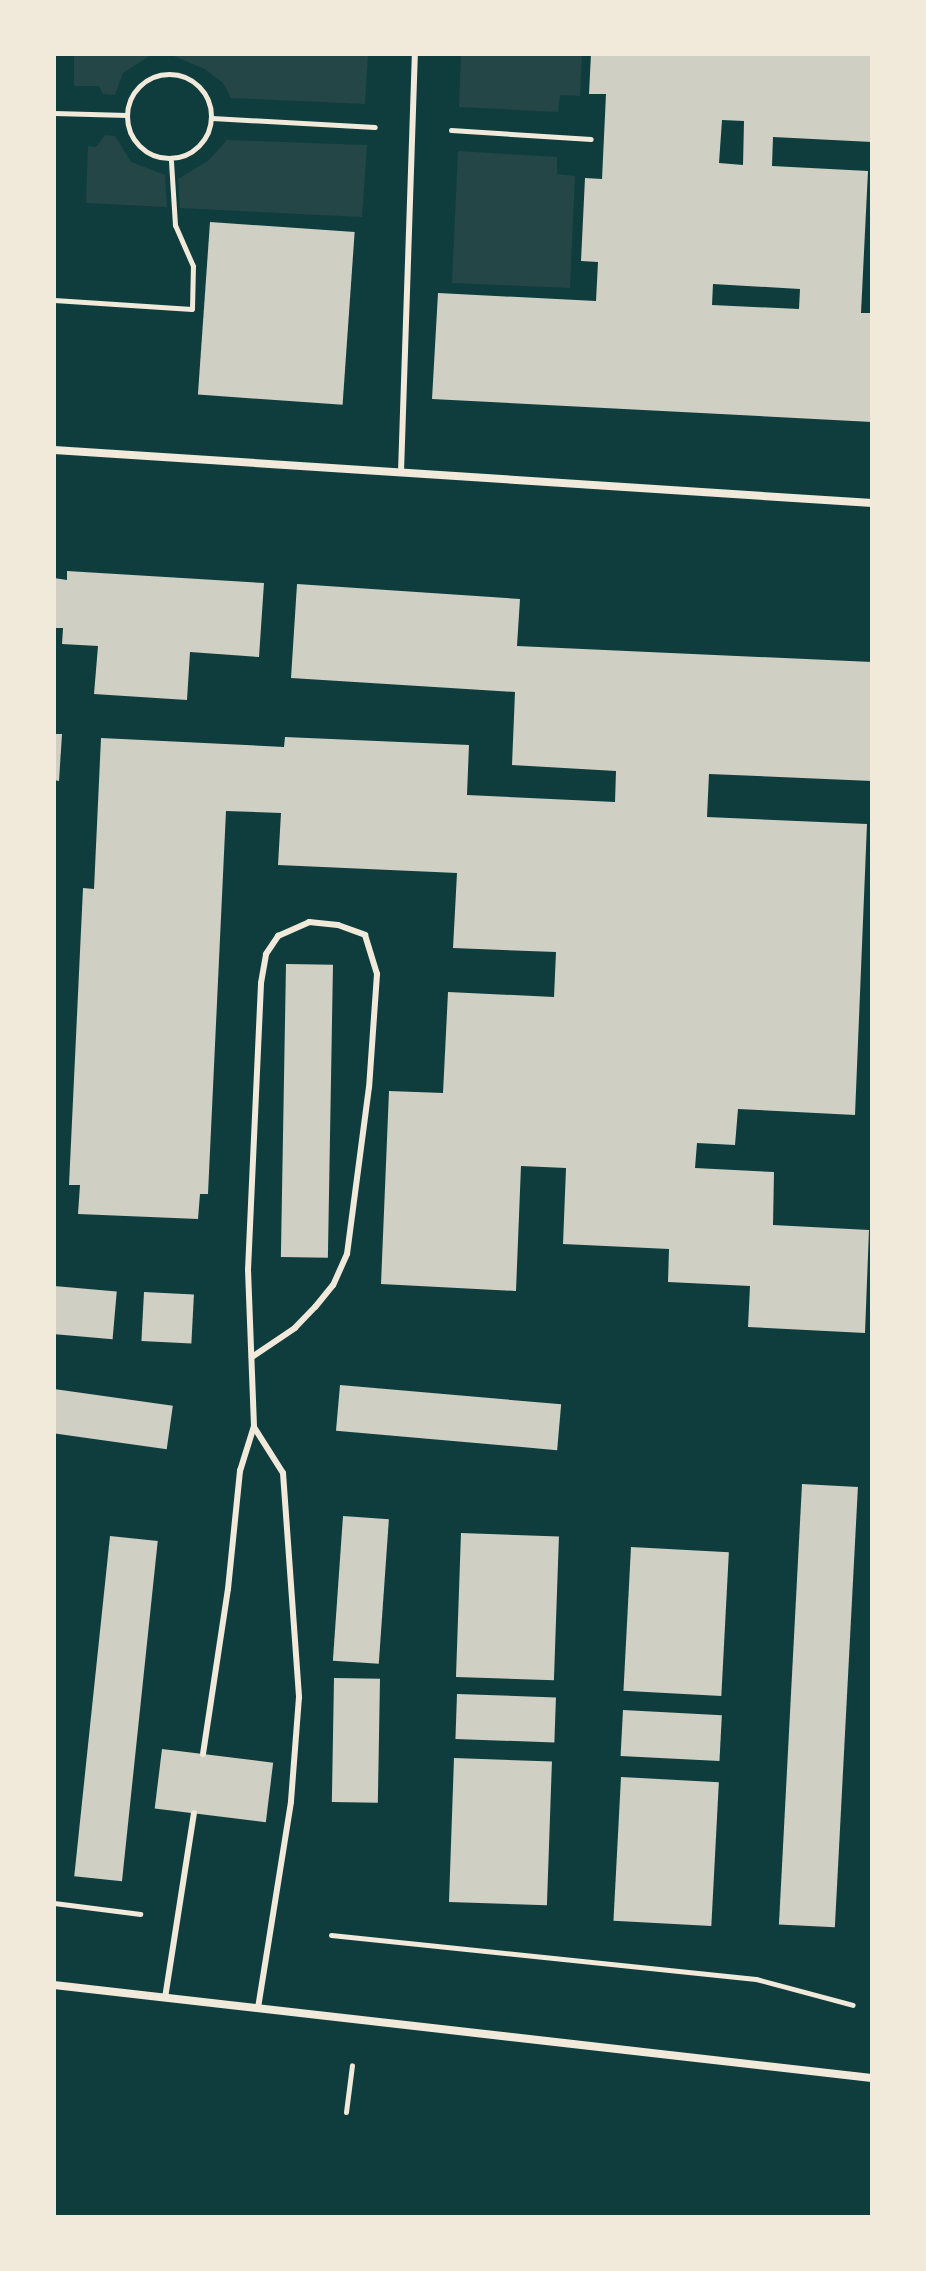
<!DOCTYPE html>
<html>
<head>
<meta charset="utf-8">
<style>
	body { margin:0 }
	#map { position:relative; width:926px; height:2271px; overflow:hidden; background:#0f3d3e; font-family:Raleway,sans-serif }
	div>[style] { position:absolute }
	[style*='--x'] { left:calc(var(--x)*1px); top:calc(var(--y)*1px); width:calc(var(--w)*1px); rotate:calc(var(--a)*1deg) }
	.green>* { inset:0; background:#244646 }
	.building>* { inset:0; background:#cfcfc3; transform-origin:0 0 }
	.path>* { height:5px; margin:-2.5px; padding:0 2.5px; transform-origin:2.5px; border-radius:2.5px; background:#f1e9da }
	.path>.ring { margin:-2.5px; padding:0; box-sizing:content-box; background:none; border:5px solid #f1e9da; border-radius:50% }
	.service>* { height:6px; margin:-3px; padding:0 3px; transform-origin:3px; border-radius:3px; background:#f1e9da }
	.minor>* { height:8px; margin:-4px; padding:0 4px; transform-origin:4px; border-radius:4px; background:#f1e9da }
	span { translate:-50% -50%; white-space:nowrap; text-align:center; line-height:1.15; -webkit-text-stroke:8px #f1e9da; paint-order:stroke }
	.frame { position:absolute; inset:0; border:56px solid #f1e9da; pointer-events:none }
</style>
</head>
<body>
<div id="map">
	<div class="green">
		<i style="clip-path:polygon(74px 54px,161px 54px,151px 55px,123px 73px,115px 95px,103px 94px,99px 86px,74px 86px)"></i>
		<i style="clip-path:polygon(169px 54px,368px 54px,365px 104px,231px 98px,223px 83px,205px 69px)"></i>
		<i style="clip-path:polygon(461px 54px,582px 54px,580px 96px,560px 95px,558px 112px,459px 107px)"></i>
		<i style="clip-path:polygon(105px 135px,115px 136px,131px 162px,165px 175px,167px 207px,86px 203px,88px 146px,96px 147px)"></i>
		<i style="clip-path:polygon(227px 140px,367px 145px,362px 217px,180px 208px,178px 179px,208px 161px)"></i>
		<i style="clip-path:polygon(458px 151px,557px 157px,557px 174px,575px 176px,570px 288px,452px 283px)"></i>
	</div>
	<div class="building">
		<i style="clip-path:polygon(evenodd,591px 54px,872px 54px,872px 142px,773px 137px,772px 166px,868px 171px,861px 313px,872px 313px,872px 422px,432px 399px,438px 293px,596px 301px,598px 262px,581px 261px,585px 178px,602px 179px,606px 94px,589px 94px,591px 54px,722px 120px,744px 121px,743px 165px,719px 163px,722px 120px,591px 54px,713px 284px,800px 289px,799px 309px,712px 305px,713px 284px)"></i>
		<i style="left:210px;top:222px;width:145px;height:173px;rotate:4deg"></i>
		<i style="clip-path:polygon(67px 571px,264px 583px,259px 657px,190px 652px,187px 700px,94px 694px,98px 646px,62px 644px,63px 628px,54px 628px,54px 578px,67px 580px)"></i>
		<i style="clip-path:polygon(297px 584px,520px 599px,517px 646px,872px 662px,872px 781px,709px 774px,707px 817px,867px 824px,855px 1115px,738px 1109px,735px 1145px,697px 1143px,695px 1168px,774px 1172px,773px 1225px,869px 1230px,865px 1333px,748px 1327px,750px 1286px,668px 1282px,669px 1249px,563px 1244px,566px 1168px,521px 1166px,516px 1291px,381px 1284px,389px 1091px,443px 1093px,448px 992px,554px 997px,556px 952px,453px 948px,457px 873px,278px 865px,281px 813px,226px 811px,208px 1194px,200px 1194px,198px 1219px,78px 1214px,80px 1185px,69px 1185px,83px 888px,94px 889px,101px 738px,284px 747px,285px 737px,469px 745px,467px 795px,615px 802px,616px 771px,512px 765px,515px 692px,291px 678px)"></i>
		<i style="clip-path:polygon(54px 734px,62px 734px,59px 781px,54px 780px)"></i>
		<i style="left:286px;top:964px;width:47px;height:293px;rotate:1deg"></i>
		<i style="left:54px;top:1286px;width:63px;height:48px;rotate:5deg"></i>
		<i style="left:144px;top:1292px;width:50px;height:49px;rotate:3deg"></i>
		<i style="left:340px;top:1385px;width:222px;height:46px;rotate:5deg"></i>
		<i style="left:54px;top:1389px;width:120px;height:44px;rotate:8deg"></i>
		<i style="left:802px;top:1484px;width:56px;height:441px;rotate:3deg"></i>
		<i style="left:343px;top:1516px;width:46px;height:145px;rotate:4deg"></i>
		<i style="left:461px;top:1533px;width:98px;height:144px;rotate:2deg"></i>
		<i style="left:110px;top:1536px;width:48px;height:342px;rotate:6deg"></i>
		<i style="left:631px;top:1547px;width:98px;height:144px;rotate:3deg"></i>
		<i style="left:334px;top:1678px;width:46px;height:124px;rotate:1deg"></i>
		<i style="left:457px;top:1694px;width:99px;height:45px;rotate:2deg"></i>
		<i style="left:623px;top:1710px;width:99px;height:46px;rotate:3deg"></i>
		<i style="left:162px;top:1749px;width:112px;height:60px;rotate:7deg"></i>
		<i style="left:454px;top:1758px;width:98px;height:144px;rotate:2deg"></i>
		<i style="left:621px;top:1777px;width:98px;height:144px;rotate:3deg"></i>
	</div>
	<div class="path">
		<i class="ring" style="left:127px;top:74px;width:79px;height:79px"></i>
		<i style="--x:54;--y:113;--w:73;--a:1.6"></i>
		<i style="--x:212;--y:118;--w:163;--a:3.2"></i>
		<i style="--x:451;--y:130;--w:140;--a:3.7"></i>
		<i style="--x:54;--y:300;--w:138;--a:3.7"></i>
		<i style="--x:192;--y:309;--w:43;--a:-88.7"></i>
		<i style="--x:193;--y:266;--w:45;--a:-113.7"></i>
		<i style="--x:175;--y:225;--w:64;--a:-93.6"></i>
		<i style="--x:54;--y:1903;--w:87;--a:7.3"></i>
		<i style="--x:331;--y:1935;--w:427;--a:5.9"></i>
		<i style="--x:756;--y:1979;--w:100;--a:15"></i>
		<i style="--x:346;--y:2112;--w:47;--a:-82.7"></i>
	</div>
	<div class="service">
		<i style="--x:401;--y:472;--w:418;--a:-88.1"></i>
		<i style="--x:254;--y:1427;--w:54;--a:57.8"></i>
		<i style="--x:283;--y:1473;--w:225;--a:85.9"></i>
		<i style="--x:299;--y:1697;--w:105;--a:94.4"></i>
		<i style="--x:291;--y:1802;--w:208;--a:99.1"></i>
		<i style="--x:203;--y:1754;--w:167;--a:-81.4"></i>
		<i style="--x:228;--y:1589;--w:119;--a:-84.2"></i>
		<i style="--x:240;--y:1471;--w:47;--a:-72.7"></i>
		<i style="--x:254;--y:1426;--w:156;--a:-92.2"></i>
		<i style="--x:248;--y:1270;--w:287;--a:-87.4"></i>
		<i style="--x:261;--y:983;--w:29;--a:-80"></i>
		<i style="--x:266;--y:954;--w:22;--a:-56"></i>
		<i style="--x:278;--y:936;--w:34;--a:-24"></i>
		<i style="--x:309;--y:922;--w:29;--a:6"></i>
		<i style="--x:338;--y:925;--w:29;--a:20"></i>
		<i style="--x:365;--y:935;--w:41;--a:72.9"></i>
		<i style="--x:377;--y:974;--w:113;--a:94"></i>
		<i style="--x:369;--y:1087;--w:168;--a:97.5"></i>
		<i style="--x:347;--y:1254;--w:34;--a:114"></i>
		<i style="--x:333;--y:1285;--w:28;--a:129"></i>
		<i style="--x:315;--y:1307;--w:29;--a:134"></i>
		<i style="--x:295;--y:1328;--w:52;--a:146"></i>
		<i style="--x:165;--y:1998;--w:187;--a:-81.1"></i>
	</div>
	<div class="minor">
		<i style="--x:54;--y:450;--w:820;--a:3.71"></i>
		<i style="--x:54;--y:1985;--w:823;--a:6.49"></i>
	</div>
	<div class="frame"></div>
</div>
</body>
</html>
